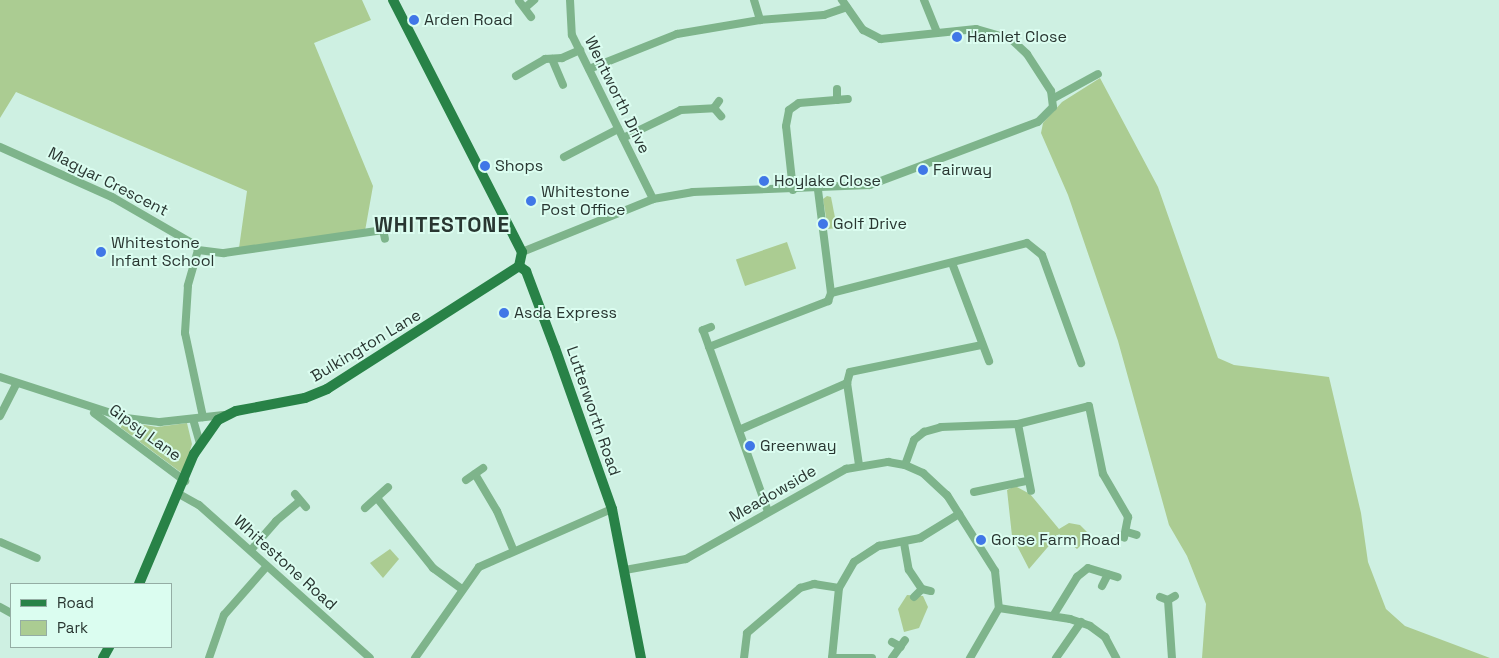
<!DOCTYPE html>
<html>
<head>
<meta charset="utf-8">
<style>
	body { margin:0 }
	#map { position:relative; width:1499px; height:658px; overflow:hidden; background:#cef0e2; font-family:"Space Grotesk",sans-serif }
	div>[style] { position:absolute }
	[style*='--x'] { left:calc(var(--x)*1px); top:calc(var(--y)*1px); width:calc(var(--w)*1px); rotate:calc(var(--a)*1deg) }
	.green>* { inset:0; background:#abcc92; transform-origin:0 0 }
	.minor>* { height:8px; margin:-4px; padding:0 4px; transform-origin:4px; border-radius:4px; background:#7eb48b }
	.major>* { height:10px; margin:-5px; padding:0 5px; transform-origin:5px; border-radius:5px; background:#288247 }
	.dots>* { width:14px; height:14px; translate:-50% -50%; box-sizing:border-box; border:2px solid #dbfdf0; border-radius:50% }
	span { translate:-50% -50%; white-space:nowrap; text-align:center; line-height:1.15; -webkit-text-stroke:4px #dbfdf0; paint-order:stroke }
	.poi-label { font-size:16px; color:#293631 }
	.left { translate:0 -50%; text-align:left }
	.street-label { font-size:16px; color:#293631 }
	.district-label { font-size:21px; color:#293631; font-weight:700; letter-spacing:1px }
	.legend { position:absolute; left:10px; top:583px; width:162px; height:65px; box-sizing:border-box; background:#dbfdf0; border:1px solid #94ada4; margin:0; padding:6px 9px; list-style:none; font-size:15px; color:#293631 }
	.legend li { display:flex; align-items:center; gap:10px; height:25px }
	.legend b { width:25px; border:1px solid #94ada4 }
</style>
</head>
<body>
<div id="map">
	<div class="green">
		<i style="clip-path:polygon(0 0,362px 0,371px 20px,314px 43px,373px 186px,365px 231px,239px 248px,247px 191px,16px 92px,0 118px)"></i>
		<i style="clip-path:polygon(1100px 78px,1158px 187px,1218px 358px,1234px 365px,1329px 377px,1361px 513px,1368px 562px,1386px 609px,1405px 626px,1490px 658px,1202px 658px,1206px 604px,1187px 556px,1169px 525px,1118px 341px,1068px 195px,1041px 133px,1043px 123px,1062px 102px)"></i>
		<i style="clip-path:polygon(827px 196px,831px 197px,837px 228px,828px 229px,823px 199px)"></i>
		<i style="left:787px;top:242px;width:28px;height:54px;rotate:71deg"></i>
		<i style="clip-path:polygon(120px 421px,157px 427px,187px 423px,192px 444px,183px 474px,116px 424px)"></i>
		<i style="clip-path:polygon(1015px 486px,1030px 494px,1059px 529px,1069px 523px,1080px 525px,1088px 533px,1084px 542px,1077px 549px,1059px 534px,1029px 569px,1012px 536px,1007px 490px)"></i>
		<i style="clip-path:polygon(390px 549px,399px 559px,383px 578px,370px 563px)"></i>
		<i style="clip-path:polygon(907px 595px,923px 596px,928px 607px,919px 628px,904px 632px,898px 609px)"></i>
	</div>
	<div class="minor">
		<i style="--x:570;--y:0;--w:35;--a:87"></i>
		<i style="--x:572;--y:35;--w:183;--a:63.7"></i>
		<i style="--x:754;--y:0;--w:21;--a:73"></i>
		<i style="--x:924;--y:0;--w:35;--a:68"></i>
		<i style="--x:519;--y:1;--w:20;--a:53"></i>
		<i style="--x:526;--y:7;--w:11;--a:-41"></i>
		<i style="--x:552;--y:59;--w:28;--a:67"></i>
		<i style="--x:589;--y:69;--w:95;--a:-21.7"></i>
		<i style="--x:677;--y:34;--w:84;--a:-9.6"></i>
		<i style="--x:760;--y:20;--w:64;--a:-4.5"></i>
		<i style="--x:824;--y:15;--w:24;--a:-19"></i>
		<i style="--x:516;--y:76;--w:34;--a:-30"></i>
		<i style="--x:545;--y:59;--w:17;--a:-3"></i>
		<i style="--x:562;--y:58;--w:20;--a:-24"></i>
		<i style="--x:837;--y:89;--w:11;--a:90"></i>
		<i style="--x:1054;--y:98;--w:50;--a:-28.6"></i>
		<i style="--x:719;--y:101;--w:9;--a:126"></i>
		<i style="--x:714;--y:108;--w:11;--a:49"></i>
		<i style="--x:623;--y:138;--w:64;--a:-25.8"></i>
		<i style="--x:681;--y:110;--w:33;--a:-3"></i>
		<i style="--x:0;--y:147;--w:123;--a:24.1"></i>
		<i style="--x:112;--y:197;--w:96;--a:30"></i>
		<i style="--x:195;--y:245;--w:6;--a:59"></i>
		<i style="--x:198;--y:250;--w:37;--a:106"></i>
		<i style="--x:188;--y:286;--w:47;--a:93.7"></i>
		<i style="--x:185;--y:333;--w:86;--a:77.9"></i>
		<i style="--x:564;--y:157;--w:61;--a:-27.4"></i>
		<i style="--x:793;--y:190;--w:64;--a:-96.2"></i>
		<i style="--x:786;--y:126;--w:16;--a:-79"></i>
		<i style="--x:789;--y:110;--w:12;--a:-35"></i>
		<i style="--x:799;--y:103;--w:49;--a:-4.7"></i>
		<i style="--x:382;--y:225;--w:14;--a:78"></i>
		<i style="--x:198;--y:250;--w:26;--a:7"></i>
		<i style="--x:224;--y:253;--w:161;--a:-8.2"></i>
		<i style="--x:522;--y:252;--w:141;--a:-22"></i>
		<i style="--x:653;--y:199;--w:41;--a:-9.9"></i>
		<i style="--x:693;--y:192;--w:177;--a:-2.3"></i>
		<i style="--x:870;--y:185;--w:179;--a:-20.6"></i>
		<i style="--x:1038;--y:122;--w:21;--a:-45"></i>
		<i style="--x:1053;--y:107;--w:16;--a:-97"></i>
		<i style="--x:1051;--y:91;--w:44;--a:-123"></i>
		<i style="--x:1027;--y:54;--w:22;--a:-137"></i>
		<i style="--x:1011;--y:39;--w:36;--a:-164"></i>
		<i style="--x:976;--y:29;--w:96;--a:174"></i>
		<i style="--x:881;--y:39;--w:20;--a:-153"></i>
		<i style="--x:863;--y:30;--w:37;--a:-125"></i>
		<i style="--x:952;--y:263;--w:105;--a:69.3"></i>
		<i style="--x:831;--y:293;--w:202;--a:-14.3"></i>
		<i style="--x:1027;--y:243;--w:19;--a:39"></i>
		<i style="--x:1042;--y:255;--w:115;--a:70.1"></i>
		<i style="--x:711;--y:327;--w:9;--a:159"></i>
		<i style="--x:703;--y:330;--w:193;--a:70.3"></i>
		<i style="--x:709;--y:347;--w:128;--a:-21.1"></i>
		<i style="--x:828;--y:301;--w:9;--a:-69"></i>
		<i style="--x:831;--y:293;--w:104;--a:-97.2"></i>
		<i style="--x:0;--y:377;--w:133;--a:18"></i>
		<i style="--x:126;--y:418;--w:34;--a:7"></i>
		<i style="--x:160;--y:422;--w:64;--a:-6.2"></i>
		<i style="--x:94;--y:413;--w:114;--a:36.8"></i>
		<i style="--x:0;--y:416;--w:36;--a:-63"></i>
		<i style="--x:193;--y:419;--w:25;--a:74"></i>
		<i style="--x:1018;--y:424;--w:68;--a:79"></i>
		<i style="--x:739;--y:430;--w:118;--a:-23.5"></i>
		<i style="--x:859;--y:465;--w:83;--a:-98.3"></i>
		<i style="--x:847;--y:383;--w:11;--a:-75"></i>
		<i style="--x:850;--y:372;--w:135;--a:-11.6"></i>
		<i style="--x:905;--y:465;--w:27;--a:-70"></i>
		<i style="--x:914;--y:440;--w:13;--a:-39"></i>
		<i style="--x:924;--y:432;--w:18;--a:-16"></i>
		<i style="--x:941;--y:427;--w:77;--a:-2.2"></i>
		<i style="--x:1018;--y:424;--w:73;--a:-14.2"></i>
		<i style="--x:1089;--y:406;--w:69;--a:78.4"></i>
		<i style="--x:1103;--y:474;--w:50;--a:59.8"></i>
		<i style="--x:1128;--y:517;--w:21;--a:101"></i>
		<i style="--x:475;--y:474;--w:43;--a:59.3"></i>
		<i style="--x:497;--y:511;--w:41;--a:67.2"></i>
		<i style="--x:466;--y:480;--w:21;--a:-35"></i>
		<i style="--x:974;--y:492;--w:53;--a:-11.9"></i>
		<i style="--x:179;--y:494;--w:23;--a:29"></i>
		<i style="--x:199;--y:505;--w:229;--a:41.8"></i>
		<i style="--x:295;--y:494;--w:17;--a:50"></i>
		<i style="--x:377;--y:498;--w:90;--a:51.3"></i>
		<i style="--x:433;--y:568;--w:36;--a:36"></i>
		<i style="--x:365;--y:508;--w:31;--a:-42"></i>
		<i style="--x:1127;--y:532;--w:10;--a:17"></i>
		<i style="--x:0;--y:542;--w:40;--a:23.4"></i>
		<i style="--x:904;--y:543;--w:27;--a:80"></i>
		<i style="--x:909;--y:570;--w:23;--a:56"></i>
		<i style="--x:251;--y:550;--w:38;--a:-49"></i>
		<i style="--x:276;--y:521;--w:31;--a:-40"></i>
		<i style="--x:625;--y:570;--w:62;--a:-10.2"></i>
		<i style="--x:686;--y:559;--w:184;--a:-29.4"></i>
		<i style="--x:846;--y:469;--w:43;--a:-9.5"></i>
		<i style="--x:888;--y:462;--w:17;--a:10"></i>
		<i style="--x:905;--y:465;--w:20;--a:24"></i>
		<i style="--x:923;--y:473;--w:33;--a:43"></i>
		<i style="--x:947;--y:495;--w:90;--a:57.7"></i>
		<i style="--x:995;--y:571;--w:37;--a:84"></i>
		<i style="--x:999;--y:608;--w:58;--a:120.1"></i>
		<i style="--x:1102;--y:586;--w:13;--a:-63"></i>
		<i style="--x:914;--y:597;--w:11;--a:-45"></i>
		<i style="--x:922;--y:589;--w:9;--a:13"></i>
		<i style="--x:1160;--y:597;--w:9;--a:21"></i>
		<i style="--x:1168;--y:600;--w:8;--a:-30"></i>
		<i style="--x:1168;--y:600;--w:58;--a:86.1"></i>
		<i style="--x:0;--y:607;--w:13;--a:29"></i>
		<i style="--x:999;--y:608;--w:72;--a:8.8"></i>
		<i style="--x:1070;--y:619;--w:21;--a:19"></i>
		<i style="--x:1090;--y:626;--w:19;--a:36"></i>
		<i style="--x:1105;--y:637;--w:24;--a:62"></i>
		<i style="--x:1053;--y:616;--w:46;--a:-58.4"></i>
		<i style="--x:1077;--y:577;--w:14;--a:-39"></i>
		<i style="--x:1088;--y:568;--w:31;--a:17"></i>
		<i style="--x:892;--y:642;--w:10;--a:29"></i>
		<i style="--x:209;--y:658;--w:46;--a:-70.8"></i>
		<i style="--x:224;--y:615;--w:65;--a:-48.7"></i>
		<i style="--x:415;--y:658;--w:111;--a:-54.9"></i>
		<i style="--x:479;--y:567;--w:145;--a:-23.6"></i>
		<i style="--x:744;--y:658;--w:25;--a:-83"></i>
		<i style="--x:747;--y:633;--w:70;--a:-40.3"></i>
		<i style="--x:800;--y:588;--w:15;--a:-16"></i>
		<i style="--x:814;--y:584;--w:25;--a:9"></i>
		<i style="--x:832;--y:658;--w:70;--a:-84.3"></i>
		<i style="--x:839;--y:588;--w:30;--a:-60"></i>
		<i style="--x:854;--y:562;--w:30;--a:-33"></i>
		<i style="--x:879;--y:546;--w:42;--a:-11"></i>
		<i style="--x:920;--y:538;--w:46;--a:-31.6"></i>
		<i style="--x:832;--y:658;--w:40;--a:0"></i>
		<i style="--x:892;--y:658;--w:22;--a:-54"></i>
		<i style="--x:1056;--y:658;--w:44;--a:-55.2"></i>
	</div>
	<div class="major">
		<i style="--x:393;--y:0;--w:283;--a:62.9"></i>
		<i style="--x:522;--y:252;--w:14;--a:102"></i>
		<i style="--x:519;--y:266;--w:9;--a:36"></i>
		<i style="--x:526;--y:271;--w:82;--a:69.4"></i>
		<i style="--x:555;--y:348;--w:171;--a:70.5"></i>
		<i style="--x:612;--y:509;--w:152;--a:79"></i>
		<i style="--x:139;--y:584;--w:141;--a:-67.1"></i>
		<i style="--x:194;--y:454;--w:42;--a:-54.8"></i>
		<i style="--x:218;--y:420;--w:20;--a:-27"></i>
		<i style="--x:236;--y:411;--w:70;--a:-10.7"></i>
		<i style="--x:305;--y:398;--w:24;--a:-22"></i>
		<i style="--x:327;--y:389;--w:228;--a:-32.6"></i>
		<i style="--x:103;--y:658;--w:13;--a:-61"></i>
	</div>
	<div class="dots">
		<i style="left:414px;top:20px;background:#4077e7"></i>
		<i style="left:957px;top:37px;background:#4077e7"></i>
		<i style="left:485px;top:166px;background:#4077e7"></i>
		<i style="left:923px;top:170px;background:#4077e7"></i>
		<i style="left:764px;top:181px;background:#4077e7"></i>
		<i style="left:531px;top:201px;background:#4077e7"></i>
		<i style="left:823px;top:224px;background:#4077e7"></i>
		<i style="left:101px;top:252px;background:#4077e7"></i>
		<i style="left:504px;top:313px;background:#4077e7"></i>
		<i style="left:750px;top:446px;background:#4077e7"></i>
		<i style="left:981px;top:540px;background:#4077e7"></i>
	</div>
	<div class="poi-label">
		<span class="left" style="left:424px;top:20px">Arden Road</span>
		<span class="left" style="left:967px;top:37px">Hamlet Close</span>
		<span class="left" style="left:495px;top:166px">Shops</span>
		<span class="left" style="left:933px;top:170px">Fairway</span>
		<span class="left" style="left:774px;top:181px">Hoylake Close</span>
		<span class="left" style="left:541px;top:201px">Whitestone<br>Post Office</span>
		<span class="left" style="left:833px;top:224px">Golf Drive</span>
		<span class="left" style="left:111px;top:252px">Whitestone<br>Infant School</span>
		<span class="left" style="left:514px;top:313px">Asda Express</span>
		<span class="left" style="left:760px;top:446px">Greenway</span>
		<span class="left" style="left:991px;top:540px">Gorse Farm Road</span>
	</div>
	<div class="street-label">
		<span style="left:617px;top:95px;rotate:64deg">Wentworth Drive</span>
		<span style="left:108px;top:182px;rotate:27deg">Magyar Crescent</span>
		<span style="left:366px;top:346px;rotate:-31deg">Bulkington Lane</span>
		<span style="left:593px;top:411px;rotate:71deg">Lutterworth Road</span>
		<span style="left:145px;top:433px;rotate:36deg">Gipsy Lane</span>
		<span style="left:773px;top:494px;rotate:-30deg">Meadowside</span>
		<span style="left:285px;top:563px;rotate:42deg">Whitestone Road</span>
	</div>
	<div class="district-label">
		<span style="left:442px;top:225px">WHITESTONE</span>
	</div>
	<ul class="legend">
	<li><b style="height:6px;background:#288247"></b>Road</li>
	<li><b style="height:14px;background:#abcc92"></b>Park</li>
	</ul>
</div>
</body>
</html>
